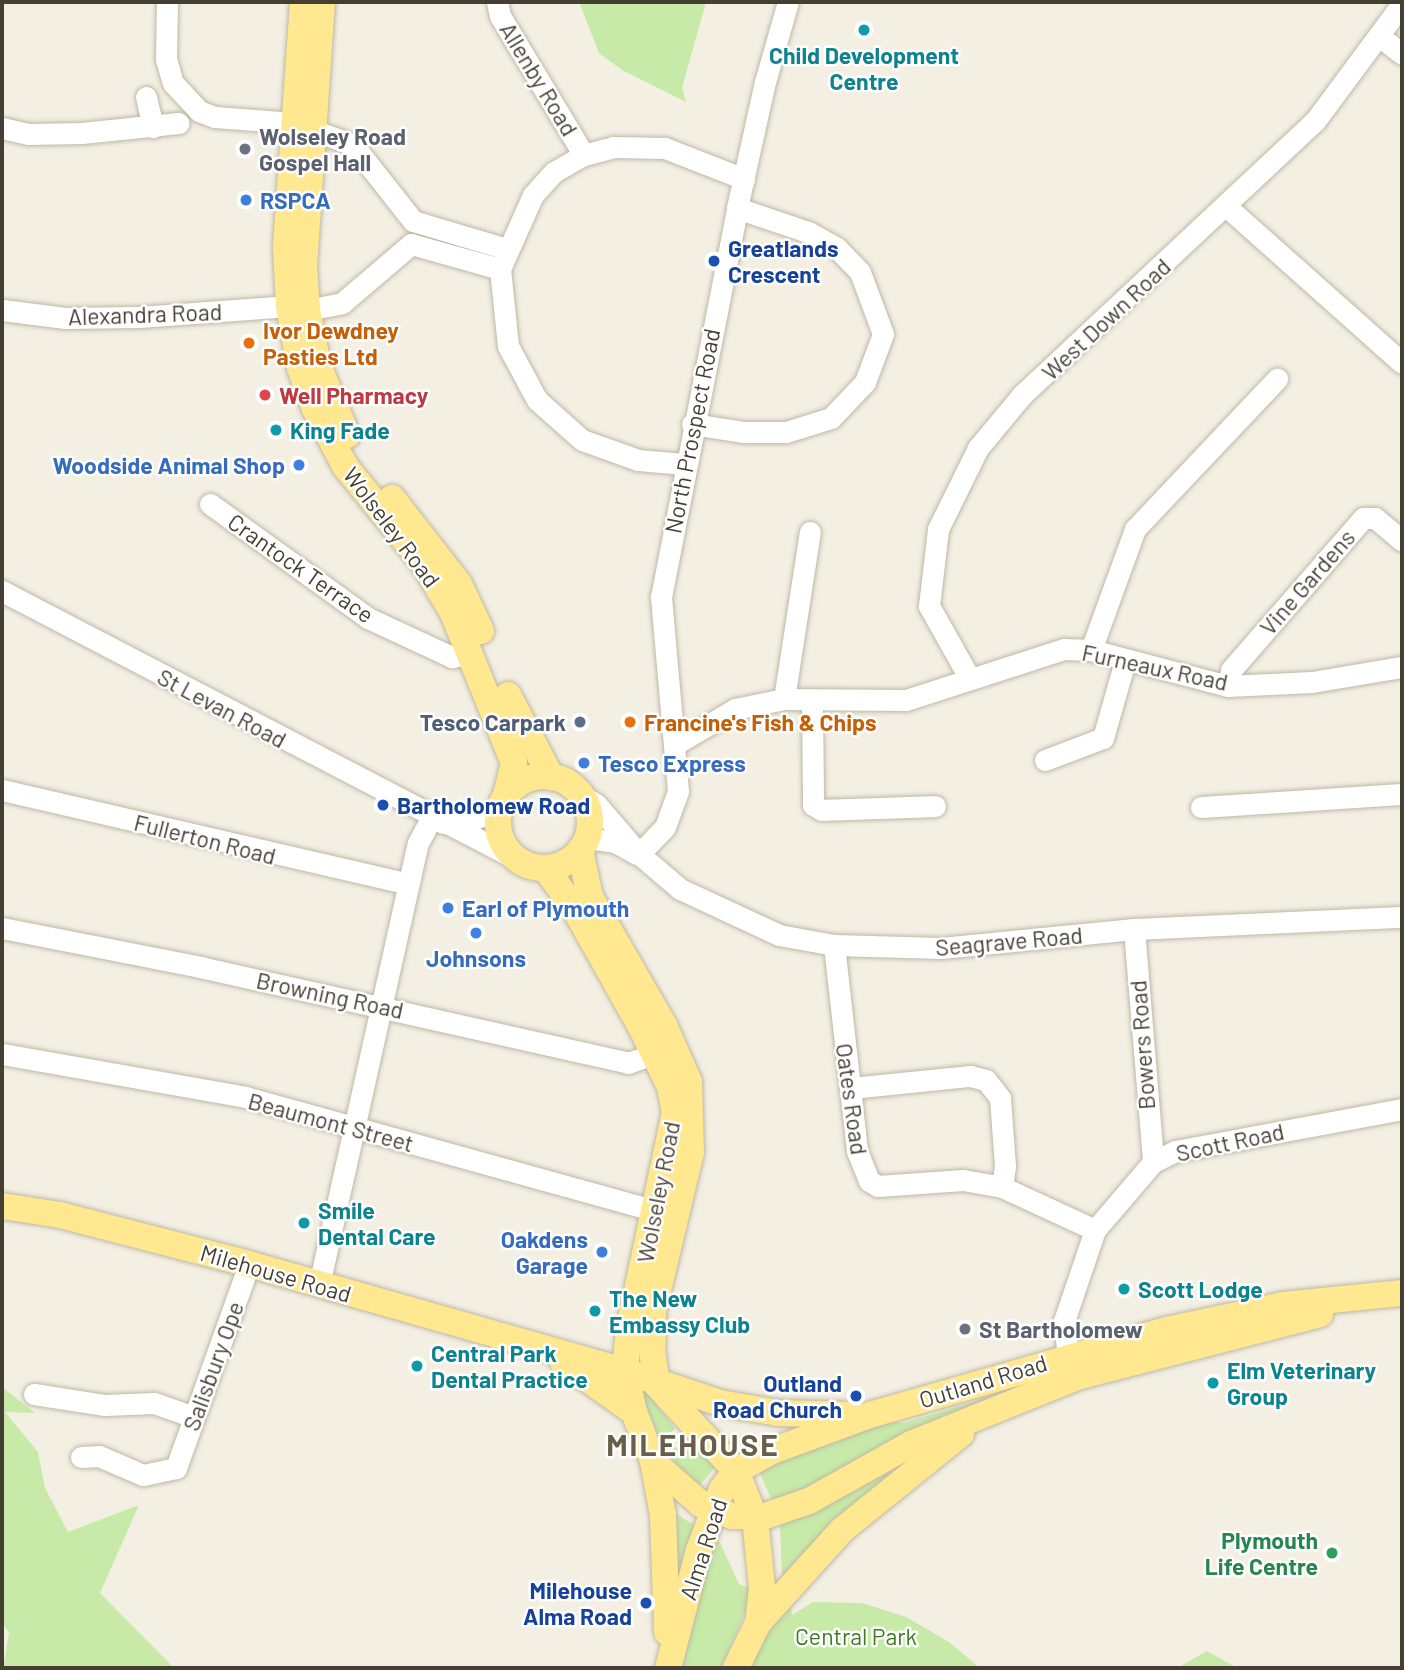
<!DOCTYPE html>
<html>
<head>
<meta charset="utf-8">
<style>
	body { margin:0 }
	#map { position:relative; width:1404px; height:1670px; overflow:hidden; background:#f3efe3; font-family:Barlow,sans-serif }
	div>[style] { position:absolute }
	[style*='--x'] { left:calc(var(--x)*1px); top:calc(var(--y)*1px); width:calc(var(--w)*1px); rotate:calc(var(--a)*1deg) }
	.green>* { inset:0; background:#c7eaa8 }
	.roads { filter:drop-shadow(0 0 2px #bfb8a5) drop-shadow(0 0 2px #bfb8a5) }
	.minor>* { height:21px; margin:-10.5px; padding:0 10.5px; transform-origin:10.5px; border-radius:10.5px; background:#fff }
	.major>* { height:26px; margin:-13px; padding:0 13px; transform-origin:13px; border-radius:13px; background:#ffe890 }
	.major>.ring { margin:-13px; padding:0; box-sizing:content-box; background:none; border:26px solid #ffe890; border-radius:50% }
	.dots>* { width:19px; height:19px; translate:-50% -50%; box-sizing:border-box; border:4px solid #fff; border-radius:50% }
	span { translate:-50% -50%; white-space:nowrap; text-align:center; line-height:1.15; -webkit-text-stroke:5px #fff; paint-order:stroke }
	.culture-label { font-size:23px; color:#0d838f; font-weight:700 }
	.left { translate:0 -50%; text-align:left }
	.street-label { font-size:23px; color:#453f33 }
	.worship-label { font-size:23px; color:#5b616d; font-weight:700 }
	.shop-label { font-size:23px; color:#366cbe; font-weight:700 }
	.right { translate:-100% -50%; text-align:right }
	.transit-label { font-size:23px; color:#164399; font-weight:700 }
	.food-label { font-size:23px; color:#c56008; font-weight:700 }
	.health-label { font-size:23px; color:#be3a42; font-weight:700 }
	.service-label { font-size:23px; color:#4e5e75; font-weight:700 }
	.leisure-label { font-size:23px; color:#27864d; font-weight:700 }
	.park-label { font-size:23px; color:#3d7a23 }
	.district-label { font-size:30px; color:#685e49; font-weight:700; letter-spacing:2px }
	.frame { position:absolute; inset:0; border:4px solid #453f33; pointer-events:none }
</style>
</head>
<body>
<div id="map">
	<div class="green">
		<i style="clip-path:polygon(579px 2px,706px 2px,682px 88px,686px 102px,622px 70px,599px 53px)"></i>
		<i style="clip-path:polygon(2px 1387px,35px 1413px,5px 1412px,38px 1452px,45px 1488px,68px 1532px,139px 1505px,100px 1593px,174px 1668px,3px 1668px,9px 1633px,2px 1623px)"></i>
		<i style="clip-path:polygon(643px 1388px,675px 1428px,661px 1446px,644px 1399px)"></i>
		<i style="clip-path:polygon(1007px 1392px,830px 1479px,772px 1501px,758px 1469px,890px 1421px,903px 1423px)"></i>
		<i style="clip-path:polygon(682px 1433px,717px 1465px,698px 1487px,666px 1453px,673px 1446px,684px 1451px,677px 1440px)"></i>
		<i style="clip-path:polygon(892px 1471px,893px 1474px,782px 1578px,780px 1523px)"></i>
		<i style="clip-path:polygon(675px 1513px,694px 1525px,679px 1598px)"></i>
		<i style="clip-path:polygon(716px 1534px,739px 1584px,750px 1589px,746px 1611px,721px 1668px,682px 1668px)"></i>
		<i style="clip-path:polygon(813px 1602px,862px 1603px,906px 1617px,949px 1642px,980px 1668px,750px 1668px,763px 1639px,790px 1603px,792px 1615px)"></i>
		<i style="clip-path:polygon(1207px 1651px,1237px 1668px,1177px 1668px)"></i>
	</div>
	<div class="roads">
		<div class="minor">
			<i style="--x:167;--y:2;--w:57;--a:91"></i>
			<i style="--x:166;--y:59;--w:25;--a:74"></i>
			<i style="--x:173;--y:83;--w:38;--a:47"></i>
			<i style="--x:199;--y:111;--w:17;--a:21"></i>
			<i style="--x:215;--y:117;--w:79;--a:4.3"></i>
			<i style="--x:294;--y:123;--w:63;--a:20.4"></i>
			<i style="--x:353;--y:145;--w:97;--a:51.7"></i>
			<i style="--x:413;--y:221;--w:98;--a:16.6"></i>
			<i style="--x:497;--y:2;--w:14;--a:78"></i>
			<i style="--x:500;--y:16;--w:162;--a:58.9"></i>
			<i style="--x:1379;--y:36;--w:29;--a:38"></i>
			<i style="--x:146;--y:97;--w:31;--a:77"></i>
			<i style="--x:2;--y:128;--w:27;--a:13"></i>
			<i style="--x:28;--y:134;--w:54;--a:-1.1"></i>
			<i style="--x:82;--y:133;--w:97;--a:-5.9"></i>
			<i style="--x:1227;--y:207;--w:234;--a:41.7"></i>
			<i style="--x:2;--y:310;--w:64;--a:7.2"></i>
			<i style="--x:65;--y:318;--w:74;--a:-0.8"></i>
			<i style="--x:139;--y:317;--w:150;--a:-4.2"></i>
			<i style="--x:307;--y:310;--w:36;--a:-11"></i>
			<i style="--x:342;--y:303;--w:91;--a:-40.5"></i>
			<i style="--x:411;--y:244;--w:92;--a:15.7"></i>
			<i style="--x:692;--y:424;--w:53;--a:8.7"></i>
			<i style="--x:744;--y:432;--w:42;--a:0"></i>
			<i style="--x:786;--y:432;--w:47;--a:-17.3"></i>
			<i style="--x:831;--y:418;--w:50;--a:-46.6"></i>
			<i style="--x:865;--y:382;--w:51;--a:-69.4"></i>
			<i style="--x:883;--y:334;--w:66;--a:-110.4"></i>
			<i style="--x:860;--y:272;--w:33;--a:-134"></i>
			<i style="--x:837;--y:248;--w:33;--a:-151"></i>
			<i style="--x:808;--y:232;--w:75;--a:-161.3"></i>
			<i style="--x:684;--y:464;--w:46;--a:-175"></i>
			<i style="--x:638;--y:460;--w:59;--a:-160.3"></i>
			<i style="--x:582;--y:440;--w:60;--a:-138.4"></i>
			<i style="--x:537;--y:400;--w:61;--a:-118.2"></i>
			<i style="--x:508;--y:346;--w:77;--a:-95.9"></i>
			<i style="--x:500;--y:269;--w:81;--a:-66"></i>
			<i style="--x:533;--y:195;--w:31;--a:-48"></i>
			<i style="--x:554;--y:172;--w:34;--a:-30"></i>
			<i style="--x:584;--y:155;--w:30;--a:-15"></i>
			<i style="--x:613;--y:147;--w:52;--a:1.1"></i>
			<i style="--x:665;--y:148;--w:85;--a:21.4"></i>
			<i style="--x:210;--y:504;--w:195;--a:35.8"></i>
			<i style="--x:368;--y:618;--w:93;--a:24.9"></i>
			<i style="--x:452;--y:657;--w:19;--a:-9"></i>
			<i style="--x:2;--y:591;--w:582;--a:27.53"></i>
			<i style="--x:1091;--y:650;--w:129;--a:-70"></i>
			<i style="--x:1135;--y:529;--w:207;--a:-46.6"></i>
			<i style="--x:970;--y:679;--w:84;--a:-119.3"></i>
			<i style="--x:929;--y:606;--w:78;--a:-83.3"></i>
			<i style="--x:938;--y:529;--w:90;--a:-63.7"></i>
			<i style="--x:978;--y:448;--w:69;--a:-50.3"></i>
			<i style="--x:1022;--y:395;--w:401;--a:-43.1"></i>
			<i style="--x:1315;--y:121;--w:146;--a:-53.4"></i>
			<i style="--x:1228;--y:686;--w:16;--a:-79"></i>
			<i style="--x:1231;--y:670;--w:201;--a:-49"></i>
			<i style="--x:1363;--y:518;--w:12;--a:0"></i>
			<i style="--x:1375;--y:518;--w:35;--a:40"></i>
			<i style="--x:784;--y:699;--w:169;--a:-81.2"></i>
			<i style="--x:812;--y:702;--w:103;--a:89.4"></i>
			<i style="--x:813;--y:805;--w:10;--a:29"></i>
			<i style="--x:822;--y:810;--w:113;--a:-2"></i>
			<i style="--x:674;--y:745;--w:71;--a:-30.5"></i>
			<i style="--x:735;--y:709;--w:50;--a:-11.5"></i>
			<i style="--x:784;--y:699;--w:122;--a:0.5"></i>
			<i style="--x:906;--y:700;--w:166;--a:-17.9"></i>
			<i style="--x:1064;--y:649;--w:27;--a:2"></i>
			<i style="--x:1091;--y:650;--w:142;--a:14.7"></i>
			<i style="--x:1228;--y:686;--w:84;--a:-2.7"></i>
			<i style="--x:1312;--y:682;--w:91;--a:-9.5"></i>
			<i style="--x:1045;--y:760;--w:62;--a:-20.8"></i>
			<i style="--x:1103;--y:738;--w:80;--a:-74.1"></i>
			<i style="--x:2;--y:790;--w:417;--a:13"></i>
			<i style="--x:579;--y:794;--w:21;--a:31"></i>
			<i style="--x:597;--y:805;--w:65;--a:49.4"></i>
			<i style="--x:639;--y:854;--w:54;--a:40.5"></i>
			<i style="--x:680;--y:889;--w:109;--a:24.9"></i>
			<i style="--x:779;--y:935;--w:56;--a:10.3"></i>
			<i style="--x:834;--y:945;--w:107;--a:1.6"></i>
			<i style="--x:941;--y:948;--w:194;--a:-5.6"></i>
			<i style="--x:1134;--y:929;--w:268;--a:-2.6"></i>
			<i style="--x:1201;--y:807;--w:201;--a:-3.7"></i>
			<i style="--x:443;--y:823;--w:20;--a:0"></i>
			<i style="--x:463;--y:823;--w:38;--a:-20"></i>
			<i style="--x:587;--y:838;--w:28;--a:8"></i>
			<i style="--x:615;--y:842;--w:25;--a:29"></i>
			<i style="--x:639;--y:854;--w:37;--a:-46"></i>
			<i style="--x:665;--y:827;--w:38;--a:-70"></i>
			<i style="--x:678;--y:791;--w:195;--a:-95"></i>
			<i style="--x:661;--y:597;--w:396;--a:-78.9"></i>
			<i style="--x:737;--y:208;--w:129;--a:-77.5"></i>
			<i style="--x:765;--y:82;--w:83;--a:-74"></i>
			<i style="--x:2;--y:928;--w:202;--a:11.1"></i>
			<i style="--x:200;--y:967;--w:439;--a:12.6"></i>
			<i style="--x:628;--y:1063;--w:29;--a:-20"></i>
			<i style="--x:1134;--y:929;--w:234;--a:85.3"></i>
			<i style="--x:834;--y:945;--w:207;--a:83.6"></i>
			<i style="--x:857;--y:1151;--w:32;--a:68"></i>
			<i style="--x:869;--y:1181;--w:10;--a:29"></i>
			<i style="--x:878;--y:1186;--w:85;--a:-4"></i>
			<i style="--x:963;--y:1180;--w:40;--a:10"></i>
			<i style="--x:1002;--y:1187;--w:102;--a:24.8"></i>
			<i style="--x:2;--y:1054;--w:247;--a:10"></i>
			<i style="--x:245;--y:1097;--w:427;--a:15.5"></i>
			<i style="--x:851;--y:1088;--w:120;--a:-5.8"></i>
			<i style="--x:970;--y:1076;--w:16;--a:14"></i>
			<i style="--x:986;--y:1080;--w:23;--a:52"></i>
			<i style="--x:1000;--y:1098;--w:68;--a:85.8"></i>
			<i style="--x:1005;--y:1166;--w:21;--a:98"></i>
			<i style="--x:319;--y:1285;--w:453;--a:-77.4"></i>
			<i style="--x:418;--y:843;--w:30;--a:-62"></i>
			<i style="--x:1068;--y:1356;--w:35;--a:-97"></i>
			<i style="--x:1064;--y:1321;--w:96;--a:-71.2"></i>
			<i style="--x:1095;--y:1230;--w:89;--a:-49.5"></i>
			<i style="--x:1153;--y:1162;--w:25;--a:-26"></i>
			<i style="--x:1176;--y:1151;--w:230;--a:-10.5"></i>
			<i style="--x:34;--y:1394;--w:72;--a:8.8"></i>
			<i style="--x:105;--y:1405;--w:49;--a:-2.3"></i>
			<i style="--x:154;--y:1403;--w:42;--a:19.3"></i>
			<i style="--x:81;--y:1457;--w:18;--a:-3"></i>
			<i style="--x:99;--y:1456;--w:48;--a:23.4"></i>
			<i style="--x:143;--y:1475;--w:34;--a:-12"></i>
			<i style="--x:176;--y:1468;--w:217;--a:-70.3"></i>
		</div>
		<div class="major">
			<i style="--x:303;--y:2;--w:247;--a:94"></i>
			<i style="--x:286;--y:248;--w:58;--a:87"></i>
			<i style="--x:289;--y:306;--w:63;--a:79.9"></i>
			<i style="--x:300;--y:368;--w:44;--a:69.9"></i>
			<i style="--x:315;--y:409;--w:64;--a:62.2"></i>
			<i style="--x:345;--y:466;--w:122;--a:51"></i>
			<i style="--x:422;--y:561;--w:61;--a:59.2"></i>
			<i style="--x:453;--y:613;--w:162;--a:67.9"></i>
			<i style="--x:514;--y:763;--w:34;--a:104"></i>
			<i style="--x:322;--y:2;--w:264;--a:93.9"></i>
			<i style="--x:304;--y:265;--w:45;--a:86.2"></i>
			<i style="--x:307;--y:310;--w:56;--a:78.7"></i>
			<i style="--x:318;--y:365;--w:76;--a:67.5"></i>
			<i style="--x:392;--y:498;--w:109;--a:52.1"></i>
			<i style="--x:459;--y:584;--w:52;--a:64.9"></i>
			<i style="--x:508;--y:695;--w:93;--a:62.3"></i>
			<i class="ring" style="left:498px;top:776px;width:66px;height:66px"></i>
			<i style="--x:580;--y:850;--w:48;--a:78"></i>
			<i style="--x:590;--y:897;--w:148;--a:60"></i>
			<i style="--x:664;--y:1025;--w:62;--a:66.3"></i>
			<i style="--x:689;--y:1082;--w:70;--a:88.4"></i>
			<i style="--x:691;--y:1152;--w:163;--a:103.4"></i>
			<i style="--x:653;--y:1311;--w:39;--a:91"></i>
			<i style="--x:652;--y:1350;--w:35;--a:82"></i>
			<i style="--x:657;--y:1385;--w:117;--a:47.4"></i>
			<i style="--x:736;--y:1471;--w:51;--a:68"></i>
			<i style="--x:755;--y:1518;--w:69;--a:84.2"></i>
			<i style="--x:762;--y:1587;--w:36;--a:96"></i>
			<i style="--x:758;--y:1623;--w:50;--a:116.1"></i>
			<i style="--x:545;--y:868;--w:47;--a:53.6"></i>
			<i style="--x:573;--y:906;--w:141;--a:60.7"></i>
			<i style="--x:642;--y:1029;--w:64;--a:64.2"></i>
			<i style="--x:670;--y:1087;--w:25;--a:79"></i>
			<i style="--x:675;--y:1112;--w:222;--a:102"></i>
			<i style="--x:629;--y:1329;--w:42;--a:95.4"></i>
			<i style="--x:625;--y:1371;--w:42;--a:77.6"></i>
			<i style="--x:634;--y:1412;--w:53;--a:68.8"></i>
			<i style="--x:653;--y:1461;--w:55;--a:79.5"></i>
			<i style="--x:663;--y:1515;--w:117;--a:88"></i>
			<i style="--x:2;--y:1206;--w:59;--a:8.8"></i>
			<i style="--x:60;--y:1215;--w:195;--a:14.5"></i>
			<i style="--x:249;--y:1264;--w:391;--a:15.9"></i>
			<i style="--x:625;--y:1371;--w:100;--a:18.6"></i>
			<i style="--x:720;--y:1403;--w:59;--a:9.8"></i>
			<i style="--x:778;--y:1413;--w:76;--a:1.5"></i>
			<i style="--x:563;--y:1362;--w:87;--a:35.2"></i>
			<i style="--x:653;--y:1462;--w:64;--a:41.2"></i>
			<i style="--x:701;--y:1504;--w:33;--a:21"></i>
			<i style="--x:732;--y:1516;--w:33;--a:0"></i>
			<i style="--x:765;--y:1516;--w:46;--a:-18.8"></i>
			<i style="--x:809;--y:1501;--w:117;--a:-29.2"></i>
			<i style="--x:911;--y:1444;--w:179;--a:-22"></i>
			<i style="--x:1077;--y:1377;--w:251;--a:-14.5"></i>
			<i style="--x:758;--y:1623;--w:125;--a:-47.9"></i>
			<i style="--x:842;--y:1530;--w:153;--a:-38.9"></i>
			<i style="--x:668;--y:1668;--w:122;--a:-75.3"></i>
			<i style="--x:699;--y:1550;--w:65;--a:-69.3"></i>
			<i style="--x:722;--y:1489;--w:23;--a:-52"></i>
			<i style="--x:736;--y:1471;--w:41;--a:-29.1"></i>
			<i style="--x:772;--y:1451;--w:104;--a:-20.2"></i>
			<i style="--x:870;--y:1415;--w:309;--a:-16"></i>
			<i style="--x:1167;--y:1330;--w:119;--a:-12.2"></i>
			<i style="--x:1283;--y:1305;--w:120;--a:-5.8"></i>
		</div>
	</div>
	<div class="dots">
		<i style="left:864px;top:30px;background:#0f9aa8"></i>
		<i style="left:245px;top:149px;background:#6b7280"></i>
		<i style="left:246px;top:200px;background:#3f7fe0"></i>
		<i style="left:714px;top:261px;background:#1a4fb4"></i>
		<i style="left:249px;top:343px;background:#e8710a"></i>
		<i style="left:265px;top:395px;background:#e0444e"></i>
		<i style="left:276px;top:430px;background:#0f9aa8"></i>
		<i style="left:299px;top:465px;background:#3f7fe0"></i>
		<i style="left:580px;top:722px;background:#5c6f8a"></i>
		<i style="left:630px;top:722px;background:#e8710a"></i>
		<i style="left:584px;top:763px;background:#3f7fe0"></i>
		<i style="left:383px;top:805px;background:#1a4fb4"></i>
		<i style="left:448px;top:908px;background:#3f7fe0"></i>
		<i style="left:476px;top:933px;background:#3f7fe0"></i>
		<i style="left:304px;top:1223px;background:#0f9aa8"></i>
		<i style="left:602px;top:1252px;background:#3f7fe0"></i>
		<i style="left:1124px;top:1289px;background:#0f9aa8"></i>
		<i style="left:595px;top:1311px;background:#0f9aa8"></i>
		<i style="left:965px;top:1329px;background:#6b7280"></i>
		<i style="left:417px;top:1366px;background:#0f9aa8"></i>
		<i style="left:1213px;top:1383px;background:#0f9aa8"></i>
		<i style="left:856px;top:1396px;background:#1a4fb4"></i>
		<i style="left:1332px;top:1553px;background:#2e9e5b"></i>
		<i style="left:646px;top:1603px;background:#1a4fb4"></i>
	</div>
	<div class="culture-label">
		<span style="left:864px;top:68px">Child Development<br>Centre</span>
		<span class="left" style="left:290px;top:430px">King Fade</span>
		<span class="left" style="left:318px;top:1223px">Smile<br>Dental Care</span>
		<span class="left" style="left:1138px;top:1289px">Scott Lodge</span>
		<span class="left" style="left:609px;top:1311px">The New<br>Embassy Club</span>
		<span class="left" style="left:431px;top:1366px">Central Park<br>Dental Practice</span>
		<span class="left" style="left:1227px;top:1383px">Elm Veterinary<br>Group</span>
	</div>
	<div class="street-label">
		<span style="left:539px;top:79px;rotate:59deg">Allenby Road</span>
		<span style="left:145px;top:314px;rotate:-2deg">Alexandra Road</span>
		<span style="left:1106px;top:319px;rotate:-43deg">West Down Road</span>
		<span style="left:692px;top:431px;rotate:-79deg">North Prospect Road</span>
		<span style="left:392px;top:527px;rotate:53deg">Wolseley Road</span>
		<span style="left:301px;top:568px;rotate:35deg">Crantock Terrace</span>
		<span style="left:1307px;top:582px;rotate:-49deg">Vine Gardens</span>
		<span style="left:1155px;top:667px;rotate:12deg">Furneaux Road</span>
		<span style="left:222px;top:708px;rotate:28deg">St Levan Road</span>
		<span style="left:205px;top:839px;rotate:14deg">Fullerton Road</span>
		<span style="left:1009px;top:941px;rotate:-5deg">Seagrave Road</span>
		<span style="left:330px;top:995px;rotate:12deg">Browning Road</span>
		<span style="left:1142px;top:1045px;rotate:-94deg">Bowers Road</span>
		<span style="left:852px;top:1099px;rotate:82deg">Oates Road</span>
		<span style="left:331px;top:1122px;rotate:15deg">Beaumont Street</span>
		<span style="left:1230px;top:1142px;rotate:-12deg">Scott Road</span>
		<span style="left:658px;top:1192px;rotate:-79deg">Wolseley Road</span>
		<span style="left:276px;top:1273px;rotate:16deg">Milehouse Road</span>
		<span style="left:213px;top:1366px;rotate:-70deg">Salisbury Ope</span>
		<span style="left:983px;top:1381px;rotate:-17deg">Outland Road</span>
		<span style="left:703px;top:1549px;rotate:-72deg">Alma Road</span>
	</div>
	<div class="worship-label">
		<span class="left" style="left:259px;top:149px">Wolseley Road<br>Gospel Hall</span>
		<span class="left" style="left:979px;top:1329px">St Bartholomew</span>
	</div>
	<div class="shop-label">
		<span class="left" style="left:260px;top:200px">RSPCA</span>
		<span class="right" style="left:285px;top:465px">Woodside Animal Shop</span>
		<span class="left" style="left:598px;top:763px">Tesco Express</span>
		<span class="left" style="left:462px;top:908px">Earl of Plymouth</span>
		<span style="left:476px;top:958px">Johnsons</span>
		<span class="right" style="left:588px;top:1252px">Oakdens<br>Garage</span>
	</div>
	<div class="transit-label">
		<span class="left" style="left:728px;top:261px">Greatlands<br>Crescent</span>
		<span class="left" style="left:397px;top:805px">Bartholomew Road</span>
		<span class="right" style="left:842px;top:1396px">Outland<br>Road Church</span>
		<span class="right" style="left:632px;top:1603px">Milehouse<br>Alma Road</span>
	</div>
	<div class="food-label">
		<span class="left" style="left:263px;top:343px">Ivor Dewdney<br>Pasties Ltd</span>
		<span class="left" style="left:644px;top:722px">Francine's Fish &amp; Chips</span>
	</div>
	<div class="health-label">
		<span class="left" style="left:279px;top:395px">Well Pharmacy</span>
	</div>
	<div class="service-label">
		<span class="right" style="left:566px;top:722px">Tesco Carpark</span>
	</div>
	<div class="leisure-label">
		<span class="right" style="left:1318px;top:1553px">Plymouth<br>Life Centre</span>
	</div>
	<div class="park-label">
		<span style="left:856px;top:1636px">Central Park</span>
	</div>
	<div class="district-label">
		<span style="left:693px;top:1444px">MILEHOUSE</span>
	</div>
	<div class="frame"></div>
</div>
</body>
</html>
